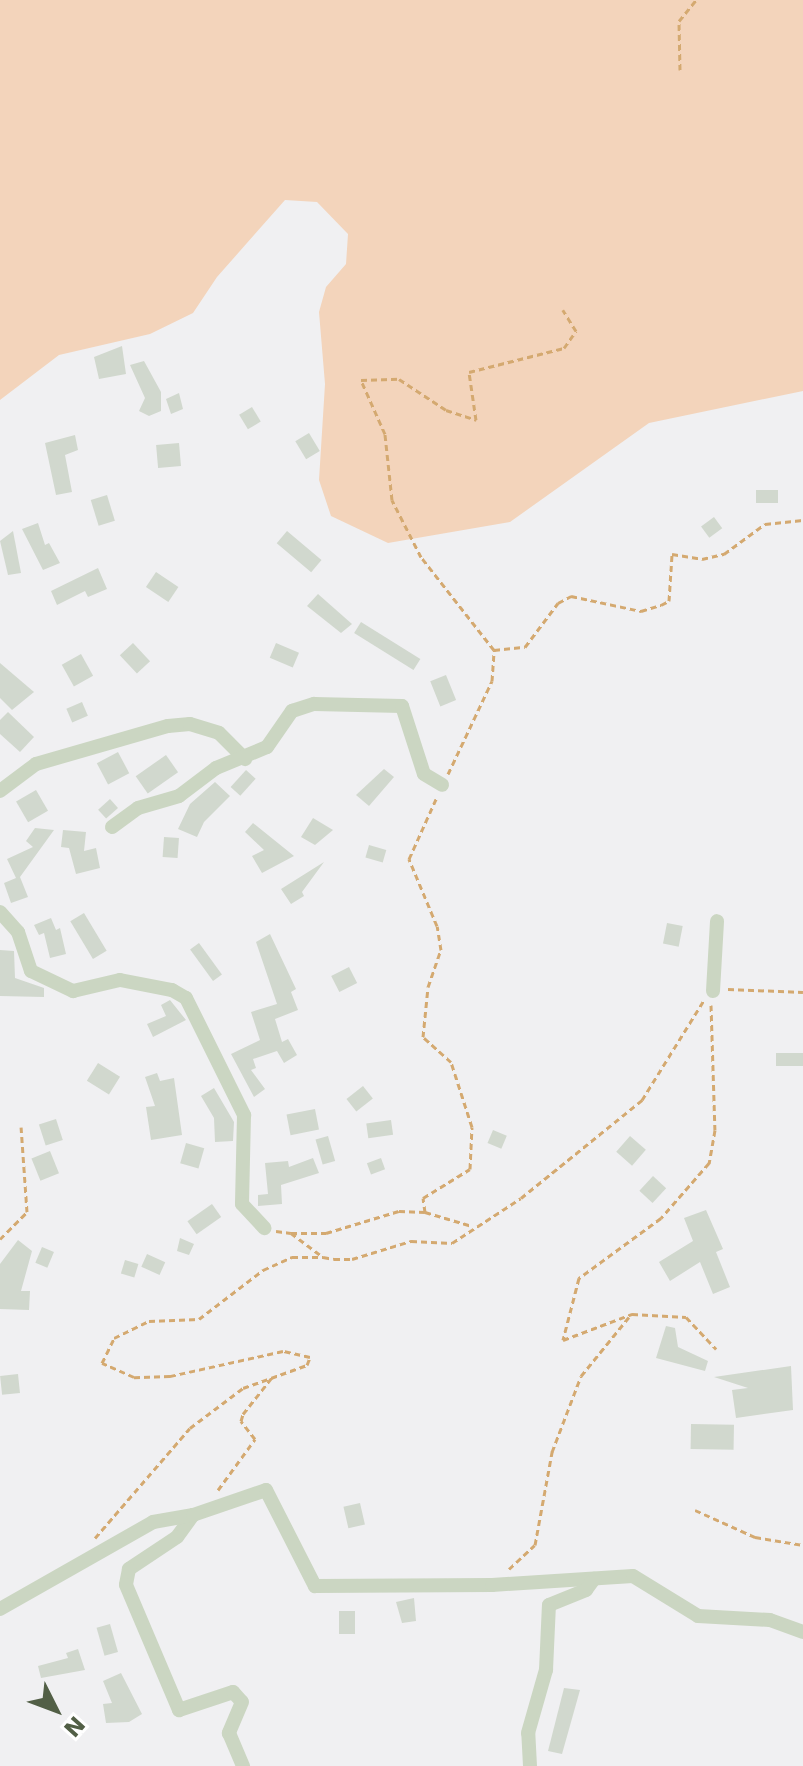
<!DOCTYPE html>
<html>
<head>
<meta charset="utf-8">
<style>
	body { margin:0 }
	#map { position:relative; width:803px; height:1766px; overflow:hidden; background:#f0f0f2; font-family:"DejaVu Sans",sans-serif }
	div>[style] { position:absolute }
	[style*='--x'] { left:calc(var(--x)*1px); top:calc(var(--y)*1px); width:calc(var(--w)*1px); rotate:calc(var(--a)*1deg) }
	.green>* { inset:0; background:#f3d4bb }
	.building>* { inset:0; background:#d1d8ce; transform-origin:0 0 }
	.path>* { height:3px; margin-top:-1.5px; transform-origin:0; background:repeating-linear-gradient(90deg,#d4a970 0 6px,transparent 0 10px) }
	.minor>* { height:14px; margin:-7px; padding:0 7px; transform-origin:7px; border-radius:7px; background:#cbd6c2 }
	span { translate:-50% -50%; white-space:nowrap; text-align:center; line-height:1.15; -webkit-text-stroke:7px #fff; paint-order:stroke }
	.north { position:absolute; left:16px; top:1670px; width:80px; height:80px; -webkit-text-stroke:6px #fff; paint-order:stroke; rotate:132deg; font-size:22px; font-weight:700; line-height:32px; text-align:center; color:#525f46 }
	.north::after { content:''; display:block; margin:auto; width:28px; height:36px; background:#525f46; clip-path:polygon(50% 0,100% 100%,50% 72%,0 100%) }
</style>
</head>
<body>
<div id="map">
	<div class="green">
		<i style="clip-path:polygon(0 0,803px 0,803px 391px,649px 423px,510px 522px,388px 543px,331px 516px,319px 480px,325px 384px,319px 312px,326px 287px,346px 264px,348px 234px,317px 202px,285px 200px,217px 277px,193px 313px,150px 334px,59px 355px,0 400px)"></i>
	</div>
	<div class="building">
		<i style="clip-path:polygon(122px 346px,126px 374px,99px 379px,94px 357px)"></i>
		<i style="clip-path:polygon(144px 361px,161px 392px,161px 411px,149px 416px,139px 411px,145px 398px,130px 365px)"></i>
		<i style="clip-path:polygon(179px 393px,183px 409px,171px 414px,166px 399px)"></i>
		<i style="left:252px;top:407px;width:17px;height:15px;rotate:59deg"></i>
		<i style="left:309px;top:433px;width:21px;height:16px;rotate:59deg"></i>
		<i style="clip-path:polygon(75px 435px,78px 450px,65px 455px,72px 492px,56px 495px,45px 443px)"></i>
		<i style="left:179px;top:443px;width:23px;height:23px;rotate:85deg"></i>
		<i style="left:756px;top:490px;width:22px;height:13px"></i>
		<i style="left:107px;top:495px;width:27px;height:17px;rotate:73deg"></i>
		<i style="left:714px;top:517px;width:14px;height:16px;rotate:54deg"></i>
		<i style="clip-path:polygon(38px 523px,45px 545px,49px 543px,60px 563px,43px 570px,22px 529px)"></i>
		<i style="clip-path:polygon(13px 531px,21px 573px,8px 575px,0 541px)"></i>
		<i style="left:287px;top:531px;width:45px;height:16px;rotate:40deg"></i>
		<i style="clip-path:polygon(98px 568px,107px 589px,88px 597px,85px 591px,57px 605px,51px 591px)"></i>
		<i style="left:156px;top:572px;width:27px;height:18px;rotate:34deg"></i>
		<i style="clip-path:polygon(318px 594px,352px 624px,341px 633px,307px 606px)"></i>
		<i style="left:361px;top:622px;width:70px;height:13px;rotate:32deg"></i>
		<i style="left:133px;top:643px;width:25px;height:18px;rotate:47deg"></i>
		<i style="left:276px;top:643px;width:25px;height:16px;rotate:23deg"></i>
		<i style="left:81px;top:654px;width:25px;height:22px;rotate:61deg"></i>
		<i style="clip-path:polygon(0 663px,34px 692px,12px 710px,0 698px)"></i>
		<i style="left:446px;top:675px;width:27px;height:17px;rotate:68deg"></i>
		<i style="left:82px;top:702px;width:15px;height:17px;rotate:67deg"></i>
		<i style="clip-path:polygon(8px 712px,34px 737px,20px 752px,0 734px,0 720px)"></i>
		<i style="left:118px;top:752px;width:24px;height:24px;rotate:62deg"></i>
		<i style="left:166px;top:755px;width:21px;height:37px;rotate:55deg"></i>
		<i style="clip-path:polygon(384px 769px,394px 777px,369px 806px,356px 795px)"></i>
		<i style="left:246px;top:770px;width:13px;height:23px;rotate:42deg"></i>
		<i style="clip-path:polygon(215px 782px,230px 796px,204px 822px,197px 837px,178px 829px,190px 804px)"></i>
		<i style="left:36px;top:790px;width:24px;height:23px;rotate:60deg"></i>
		<i style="left:110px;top:799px;width:12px;height:16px;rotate:48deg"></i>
		<i style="clip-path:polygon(313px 818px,333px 830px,315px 845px,301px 837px)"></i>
		<i style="clip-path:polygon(253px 823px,294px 856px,262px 873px,252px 856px,264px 850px,245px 832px)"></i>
		<i style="clip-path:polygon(35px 828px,54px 830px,20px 877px,28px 897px,11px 903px,4px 883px,16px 878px,7px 859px,33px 847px,26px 841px)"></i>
		<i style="clip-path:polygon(63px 830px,86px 832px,84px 851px,96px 848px,100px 868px,76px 874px,69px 848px,61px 847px)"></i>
		<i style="left:164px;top:837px;width:15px;height:20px;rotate:4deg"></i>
		<i style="left:369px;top:845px;width:18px;height:13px;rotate:16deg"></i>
		<i style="clip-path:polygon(324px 862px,302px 892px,304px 896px,291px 904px,281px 889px)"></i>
		<i style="left:84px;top:913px;width:44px;height:16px;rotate:59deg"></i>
		<i style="clip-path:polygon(51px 918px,56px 930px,60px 928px,66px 954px,50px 958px,44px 933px,39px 935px,34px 925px)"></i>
		<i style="left:667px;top:923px;width:16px;height:21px;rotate:11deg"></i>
		<i style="clip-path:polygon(270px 934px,296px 989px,291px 992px,298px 1010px,275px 1019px,282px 1042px,288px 1039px,297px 1055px,284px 1063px,277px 1051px,253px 1059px,256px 1068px,251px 1070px,265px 1089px,254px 1097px,231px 1054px,260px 1040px,251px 1012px,277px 1004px,256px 942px)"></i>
		<i style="left:199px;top:943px;width:39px;height:11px;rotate:54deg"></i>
		<i style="clip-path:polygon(0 950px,14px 951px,15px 978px,44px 988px,44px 997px,0 996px)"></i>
		<i style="left:349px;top:967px;width:18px;height:20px;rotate:63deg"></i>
		<i style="clip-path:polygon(170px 1000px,186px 1020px,153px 1037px,147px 1024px,166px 1016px,161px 1005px)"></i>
		<i style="left:803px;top:1053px;width:13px;height:27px;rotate:90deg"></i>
		<i style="left:98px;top:1063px;width:26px;height:21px;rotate:32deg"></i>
		<i style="clip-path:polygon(157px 1073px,160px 1081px,174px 1078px,182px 1135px,151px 1140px,146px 1107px,155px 1106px,145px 1077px)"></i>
		<i style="left:363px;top:1086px;width:16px;height:21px;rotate:52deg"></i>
		<i style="clip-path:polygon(214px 1088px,234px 1122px,233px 1141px,215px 1142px,214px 1118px,201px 1096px)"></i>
		<i style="left:315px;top:1109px;width:21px;height:29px;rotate:79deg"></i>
		<i style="left:56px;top:1119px;width:22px;height:18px;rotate:72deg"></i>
		<i style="left:391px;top:1120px;width:15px;height:25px;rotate:82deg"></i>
		<i style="left:493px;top:1130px;width:15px;height:14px;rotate:23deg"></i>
		<i style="left:328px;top:1136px;width:26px;height:13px;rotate:74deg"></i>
		<i style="left:630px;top:1136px;width:21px;height:21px;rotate:41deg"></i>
		<i style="left:186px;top:1143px;width:19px;height:21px;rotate:16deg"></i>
		<i style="left:50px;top:1151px;width:24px;height:20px;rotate:68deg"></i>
		<i style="clip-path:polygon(313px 1158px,319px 1173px,281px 1185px,282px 1204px,258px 1206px,258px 1195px,268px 1194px,265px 1163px,288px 1161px,289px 1167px)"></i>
		<i style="left:381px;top:1158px;width:12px;height:15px;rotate:70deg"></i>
		<i style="left:653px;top:1176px;width:18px;height:20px;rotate:43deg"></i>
		<i style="left:212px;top:1204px;width:16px;height:30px;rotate:55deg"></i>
		<i style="clip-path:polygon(706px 1210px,723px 1249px,716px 1252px,730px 1287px,713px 1294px,700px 1262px,670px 1281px,659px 1262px,693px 1241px,684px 1218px)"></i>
		<i style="clip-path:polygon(180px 1238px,194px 1244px,189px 1255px,177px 1251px)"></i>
		<i style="clip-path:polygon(18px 1240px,32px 1251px,21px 1291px,30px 1291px,29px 1310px,0 1309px,0 1264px)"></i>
		<i style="left:42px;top:1247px;width:13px;height:17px;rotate:23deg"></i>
		<i style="left:147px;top:1254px;width:20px;height:14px;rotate:24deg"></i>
		<i style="left:125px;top:1260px;width:14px;height:14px;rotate:17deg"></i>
		<i style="clip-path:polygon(666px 1326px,675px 1328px,678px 1347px,708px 1361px,705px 1371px,656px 1358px)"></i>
		<i style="clip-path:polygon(791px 1366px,793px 1410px,736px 1418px,732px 1390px,748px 1388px,714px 1377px)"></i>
		<i style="left:18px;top:1374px;width:19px;height:18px;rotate:84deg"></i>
		<i style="left:691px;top:1424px;width:43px;height:25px;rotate:1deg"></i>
		<i style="left:360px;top:1503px;width:22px;height:17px;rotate:77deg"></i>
		<i style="clip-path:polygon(414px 1598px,416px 1621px,402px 1623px,396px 1602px)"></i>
		<i style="left:339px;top:1611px;width:16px;height:23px"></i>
		<i style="left:110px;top:1624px;width:29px;height:14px;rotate:74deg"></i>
		<i style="clip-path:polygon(78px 1649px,85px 1670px,41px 1678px,38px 1666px,68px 1658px,66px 1653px)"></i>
		<i style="clip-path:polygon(121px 1673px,142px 1714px,129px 1722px,106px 1723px,103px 1704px,112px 1703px,103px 1681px)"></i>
		<i style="clip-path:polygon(564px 1688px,580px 1690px,562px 1754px,548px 1751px)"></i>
	</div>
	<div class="path">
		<i style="--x:680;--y:70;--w:49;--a:-91.2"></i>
		<i style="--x:679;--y:21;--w:27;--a:-51"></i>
		<i style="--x:494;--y:650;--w:31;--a:-6"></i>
		<i style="--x:525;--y:647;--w:55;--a:-53.1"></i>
		<i style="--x:558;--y:603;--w:15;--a:-28"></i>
		<i style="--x:571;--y:596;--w:72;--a:12.1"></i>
		<i style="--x:641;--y:611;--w:21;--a:-17"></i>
		<i style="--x:661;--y:605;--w:9;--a:-27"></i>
		<i style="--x:669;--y:601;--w:47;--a:-86.3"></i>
		<i style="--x:672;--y:554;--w:30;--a:9"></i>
		<i style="--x:702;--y:559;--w:23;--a:-13"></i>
		<i style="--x:724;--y:554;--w:51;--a:-36.2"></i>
		<i style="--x:765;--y:524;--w:38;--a:-6"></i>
		<i style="--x:448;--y:774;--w:103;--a:-64.7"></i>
		<i style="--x:492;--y:681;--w:31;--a:-86"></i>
		<i style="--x:494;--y:650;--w:118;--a:-128.1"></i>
		<i style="--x:421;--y:557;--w:64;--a:-117"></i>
		<i style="--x:392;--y:500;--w:66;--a:-96.1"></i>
		<i style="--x:385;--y:434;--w:59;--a:-114"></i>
		<i style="--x:361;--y:380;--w:38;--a:-2"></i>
		<i style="--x:399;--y:379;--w:56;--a:33.4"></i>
		<i style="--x:446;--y:410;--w:32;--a:18"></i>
		<i style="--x:476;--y:420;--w:49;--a:-98.3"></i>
		<i style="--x:469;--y:372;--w:98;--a:-14.2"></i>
		<i style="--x:564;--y:348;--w:21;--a:-55"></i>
		<i style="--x:576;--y:331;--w:25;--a:-122"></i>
		<i style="--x:728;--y:989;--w:75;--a:2.3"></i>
		<i style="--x:711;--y:1005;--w:125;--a:88.2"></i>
		<i style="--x:715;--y:1130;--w:34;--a:100"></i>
		<i style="--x:709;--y:1163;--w:73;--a:131.1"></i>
		<i style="--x:661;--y:1218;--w:102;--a:143.8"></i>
		<i style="--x:579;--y:1278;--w:64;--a:104.5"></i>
		<i style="--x:563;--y:1340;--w:74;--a:-20.6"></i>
		<i style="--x:632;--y:1314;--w:54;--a:3.2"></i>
		<i style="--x:686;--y:1317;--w:44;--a:46.8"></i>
		<i style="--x:425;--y:1212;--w:14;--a:-98"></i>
		<i style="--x:423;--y:1198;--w:55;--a:-31.7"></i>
		<i style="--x:470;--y:1169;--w:42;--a:-87.3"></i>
		<i style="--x:472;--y:1127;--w:68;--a:-107.9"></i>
		<i style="--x:451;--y:1062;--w:38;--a:-138"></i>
		<i style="--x:423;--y:1037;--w:50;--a:-84.3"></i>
		<i style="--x:428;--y:987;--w:39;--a:-71"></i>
		<i style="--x:441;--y:950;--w:24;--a:-99"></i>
		<i style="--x:437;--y:926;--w:73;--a:-112.7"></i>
		<i style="--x:409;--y:859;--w:66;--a:-65.8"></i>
		<i style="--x:276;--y:1231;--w:15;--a:8"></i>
		<i style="--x:291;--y:1233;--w:40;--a:37"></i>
		<i style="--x:323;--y:1257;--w:11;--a:10"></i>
		<i style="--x:334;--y:1259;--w:18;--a:0"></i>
		<i style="--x:352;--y:1259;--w:62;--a:-17"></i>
		<i style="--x:411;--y:1241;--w:41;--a:2.8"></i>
		<i style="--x:452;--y:1243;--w:82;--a:-33.1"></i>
		<i style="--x:521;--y:1198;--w:156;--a:-39"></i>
		<i style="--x:642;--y:1100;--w:118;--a:-58.2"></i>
		<i style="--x:291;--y:1233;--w:35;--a:0"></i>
		<i style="--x:326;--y:1233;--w:76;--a:-16.8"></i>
		<i style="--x:399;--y:1211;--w:26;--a:2"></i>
		<i style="--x:425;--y:1212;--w:49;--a:16.6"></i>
		<i style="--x:0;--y:1239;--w:38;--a:-45"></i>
		<i style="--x:27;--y:1212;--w:85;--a:-94"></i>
		<i style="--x:218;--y:1490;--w:63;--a:-54"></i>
		<i style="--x:255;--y:1439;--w:23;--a:-128"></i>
		<i style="--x:241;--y:1421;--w:7;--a:-74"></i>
		<i style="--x:243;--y:1414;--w:48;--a:-51.7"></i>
		<i style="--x:695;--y:1510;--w:66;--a:24.2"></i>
		<i style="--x:755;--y:1537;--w:49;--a:9.5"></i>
		<i style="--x:95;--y:1538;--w:145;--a:-49.2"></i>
		<i style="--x:190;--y:1428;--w:66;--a:-37"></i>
		<i style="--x:243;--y:1388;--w:68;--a:-19.8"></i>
		<i style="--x:307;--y:1365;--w:9;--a:-69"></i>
		<i style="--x:310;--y:1357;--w:28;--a:-167"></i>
		<i style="--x:283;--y:1351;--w:116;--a:167.5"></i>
		<i style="--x:170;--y:1376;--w:36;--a:178"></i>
		<i style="--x:134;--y:1377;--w:35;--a:-156"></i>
		<i style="--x:102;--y:1363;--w:28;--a:-64"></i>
		<i style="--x:114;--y:1338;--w:39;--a:-26"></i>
		<i style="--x:149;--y:1321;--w:50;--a:-2.3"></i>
		<i style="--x:199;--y:1319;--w:81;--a:-37.4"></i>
		<i style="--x:263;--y:1270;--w:32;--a:-24"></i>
		<i style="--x:292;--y:1257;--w:31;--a:0"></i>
		<i style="--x:509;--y:1569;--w:35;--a:-43"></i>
		<i style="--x:535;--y:1545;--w:95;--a:-79.6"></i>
		<i style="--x:552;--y:1452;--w:81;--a:-69.1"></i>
		<i style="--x:581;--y:1376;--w:76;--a:-50.9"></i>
	</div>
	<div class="minor">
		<i style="--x:0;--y:791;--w:45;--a:-36.9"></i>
		<i style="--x:36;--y:764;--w:137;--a:-16.1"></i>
		<i style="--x:168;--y:726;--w:22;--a:-5"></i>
		<i style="--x:190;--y:724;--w:30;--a:17"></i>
		<i style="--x:219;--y:733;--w:37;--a:45"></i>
		<i style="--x:112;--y:827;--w:32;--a:-36"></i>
		<i style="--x:138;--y:808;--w:43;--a:-16.3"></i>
		<i style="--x:179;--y:796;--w:46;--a:-37.1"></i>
		<i style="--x:216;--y:768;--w:55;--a:-22.4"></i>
		<i style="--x:267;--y:747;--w:44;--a:-55.2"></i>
		<i style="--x:292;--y:711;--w:23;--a:-18"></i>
		<i style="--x:314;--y:704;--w:88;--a:1.3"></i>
		<i style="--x:402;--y:706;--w:71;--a:72.1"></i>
		<i style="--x:424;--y:774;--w:21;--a:31"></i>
		<i style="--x:0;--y:912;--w:27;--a:48"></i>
		<i style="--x:18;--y:932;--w:41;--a:71.6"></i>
		<i style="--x:31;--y:971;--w:47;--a:25.5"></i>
		<i style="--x:73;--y:991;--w:48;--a:-13.2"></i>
		<i style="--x:120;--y:980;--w:53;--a:10.9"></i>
		<i style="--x:172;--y:990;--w:16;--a:30"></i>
		<i style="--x:186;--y:998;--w:131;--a:63.6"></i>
		<i style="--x:244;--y:1115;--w:89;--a:91.3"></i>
		<i style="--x:242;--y:1204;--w:33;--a:47"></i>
		<i style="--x:713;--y:991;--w:70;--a:-86.7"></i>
		<i style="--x:193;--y:1515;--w:27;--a:126"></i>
		<i style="--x:177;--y:1537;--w:58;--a:146.3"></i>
		<i style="--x:129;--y:1569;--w:16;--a:101"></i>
		<i style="--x:126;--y:1585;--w:136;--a:67"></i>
		<i style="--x:179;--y:1710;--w:57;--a:-18.4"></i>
		<i style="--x:233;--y:1692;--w:13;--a:48"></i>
		<i style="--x:242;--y:1702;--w:34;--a:113"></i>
		<i style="--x:229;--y:1733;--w:36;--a:67"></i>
		<i style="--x:0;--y:1609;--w:176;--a:-29.6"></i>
		<i style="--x:153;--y:1522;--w:41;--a:-9.9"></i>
		<i style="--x:193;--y:1515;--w:77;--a:-18.9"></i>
		<i style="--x:266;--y:1490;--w:108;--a:63"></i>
		<i style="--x:315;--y:1586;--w:177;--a:-0.3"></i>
		<i style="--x:492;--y:1585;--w:141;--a:-3.7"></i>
		<i style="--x:633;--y:1576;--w:76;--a:31.6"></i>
		<i style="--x:698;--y:1616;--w:72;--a:3.2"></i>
		<i style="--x:770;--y:1620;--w:35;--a:20"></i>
		<i style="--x:530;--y:1766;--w:33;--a:-93"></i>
		<i style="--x:528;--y:1733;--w:66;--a:-74.1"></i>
		<i style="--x:546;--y:1670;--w:65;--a:-87.4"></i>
		<i style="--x:549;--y:1605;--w:40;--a:-22"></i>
		<i style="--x:586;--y:1590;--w:14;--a:-54"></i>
	</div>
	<div class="north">N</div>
</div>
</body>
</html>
